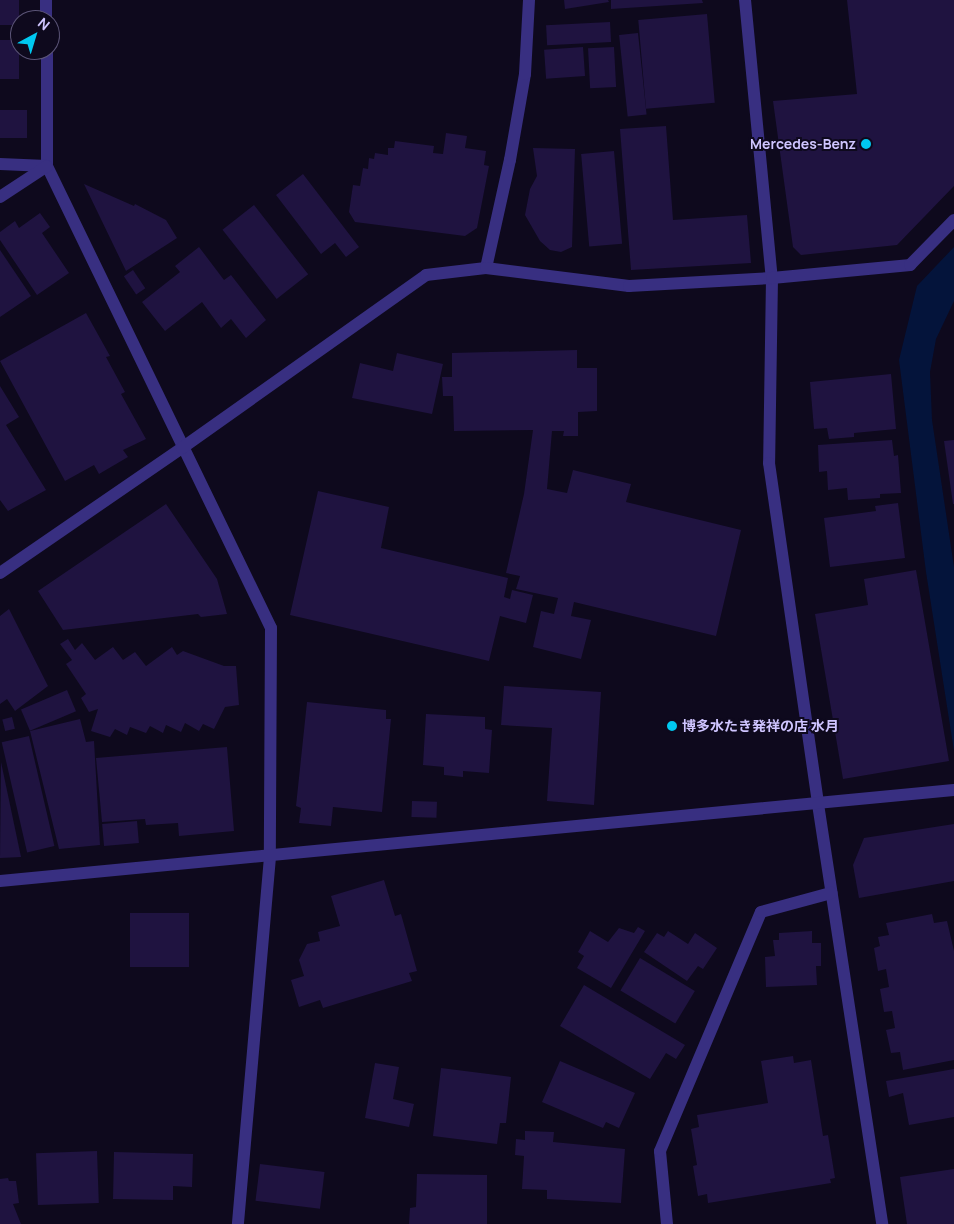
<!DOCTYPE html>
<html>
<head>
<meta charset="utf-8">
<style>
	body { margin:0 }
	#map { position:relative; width:954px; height:1224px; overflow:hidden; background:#0e091d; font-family:Manrope,"Noto Sans JP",sans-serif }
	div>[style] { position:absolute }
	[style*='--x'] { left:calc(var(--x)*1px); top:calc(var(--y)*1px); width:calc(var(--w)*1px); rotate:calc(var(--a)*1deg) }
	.water>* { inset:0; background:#04143b }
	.building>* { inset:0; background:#1f1340; transform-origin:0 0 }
	.minor>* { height:12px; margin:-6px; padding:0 6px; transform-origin:6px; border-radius:6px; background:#382f81 }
	.tertiary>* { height:12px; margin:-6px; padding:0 6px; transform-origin:6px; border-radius:6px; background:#382f81 }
	.dots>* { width:14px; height:14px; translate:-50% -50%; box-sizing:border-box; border:2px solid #0e091d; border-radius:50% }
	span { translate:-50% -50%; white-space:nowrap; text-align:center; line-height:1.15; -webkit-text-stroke:4px #0e091d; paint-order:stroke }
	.poi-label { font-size:14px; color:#cfc5ff; font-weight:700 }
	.right { translate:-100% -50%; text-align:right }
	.left { translate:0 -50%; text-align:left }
	.north { position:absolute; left:10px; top:10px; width:50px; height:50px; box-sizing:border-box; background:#0e091d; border:1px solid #5b5477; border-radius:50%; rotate:39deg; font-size:14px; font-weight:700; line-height:20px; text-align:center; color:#cfc5ff }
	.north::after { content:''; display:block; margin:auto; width:18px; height:22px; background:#00c8f0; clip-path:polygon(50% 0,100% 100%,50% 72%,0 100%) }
</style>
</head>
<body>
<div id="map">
	<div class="water">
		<i style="clip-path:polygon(954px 247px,954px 301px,936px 339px,930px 372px,932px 420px,954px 567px,954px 751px,926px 572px,899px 360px,917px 286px)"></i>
	</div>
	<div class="building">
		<i style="left:0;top:0;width:19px;height:25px"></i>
		<i style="clip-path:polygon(564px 0,608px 0,609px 2px,565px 9px)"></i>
		<i style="clip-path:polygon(611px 0,702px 0,703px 3px,611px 9px)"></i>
		<i style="clip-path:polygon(847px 0,954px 0,954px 186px,897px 245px,801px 255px,793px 247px,773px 101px,857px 94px)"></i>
		<i style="left:707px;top:14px;width:89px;height:69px;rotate:85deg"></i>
		<i style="left:610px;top:22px;width:20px;height:64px;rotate:87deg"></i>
		<i style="left:638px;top:33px;width:82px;height:19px;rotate:84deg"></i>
		<i style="left:0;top:40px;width:19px;height:39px"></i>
		<i style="left:583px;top:47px;width:29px;height:39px;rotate:86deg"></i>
		<i style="left:614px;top:47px;width:40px;height:26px;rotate:87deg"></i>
		<i style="left:0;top:110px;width:27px;height:28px"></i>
		<i style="clip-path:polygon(666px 126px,673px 220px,747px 215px,751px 263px,631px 270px,620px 129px)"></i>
		<i style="clip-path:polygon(446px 133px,467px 136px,465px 148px,486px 151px,484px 165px,489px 166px,477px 228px,465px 236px,355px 222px,349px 212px,353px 185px,360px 186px,363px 168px,368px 169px,369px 158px,374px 159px,375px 153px,388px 155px,388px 148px,394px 148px,395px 141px,434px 146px,433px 153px,443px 154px)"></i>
		<i style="clip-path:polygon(533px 148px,575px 149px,572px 247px,561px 252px,550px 250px,540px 241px,525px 215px,530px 189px,537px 176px)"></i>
		<i style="left:614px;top:151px;width:93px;height:33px;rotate:85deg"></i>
		<i style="clip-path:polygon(303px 174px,359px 247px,346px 257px,335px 243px,321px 254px,276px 195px)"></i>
		<i style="clip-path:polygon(84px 184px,134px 206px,135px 204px,166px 220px,177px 238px,126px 271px)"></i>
		<i style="left:254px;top:205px;width:88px;height:40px;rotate:52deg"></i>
		<i style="clip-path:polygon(40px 213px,50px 227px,42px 233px,69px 273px,37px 295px,0 240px,0 232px,15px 221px,19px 228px)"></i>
		<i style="clip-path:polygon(199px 247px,224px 280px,231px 275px,266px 320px,246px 338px,231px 319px,221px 328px,202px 302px,165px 331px,142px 302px,180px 272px,175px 266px)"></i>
		<i style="clip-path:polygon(0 250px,31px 296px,0 317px)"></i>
		<i style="left:133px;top:270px;width:22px;height:11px;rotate:56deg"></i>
		<i style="clip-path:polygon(86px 313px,110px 356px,106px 357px,125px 392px,121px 394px,146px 439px,123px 450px,128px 457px,99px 474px,94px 465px,65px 481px,0 361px)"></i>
		<i style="clip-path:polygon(577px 350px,577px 368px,597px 368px,597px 411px,578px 412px,578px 436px,563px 436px,564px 431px,552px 431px,547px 489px,567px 493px,573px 470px,631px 484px,626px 502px,741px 530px,716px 636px,574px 602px,571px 616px,591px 620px,581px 659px,533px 647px,541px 611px,554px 614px,558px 598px,516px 589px,520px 576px,506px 573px,524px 494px,533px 430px,454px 431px,453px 396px,443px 396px,442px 377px,452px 377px,452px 353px)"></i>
		<i style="clip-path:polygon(397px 353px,443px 364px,432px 414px,352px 398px,360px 363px,393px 371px)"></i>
		<i style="clip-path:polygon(891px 374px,896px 429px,854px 433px,854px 437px,829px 439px,827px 428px,814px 429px,810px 382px)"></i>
		<i style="clip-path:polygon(0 386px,19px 417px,6px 425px,46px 490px,8px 511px,0 500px)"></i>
		<i style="clip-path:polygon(892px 440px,894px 456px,898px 455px,901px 493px,880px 494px,880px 498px,848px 500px,847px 488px,828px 490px,827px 471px,819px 472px,818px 445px)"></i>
		<i style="clip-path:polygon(954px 440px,954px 504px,953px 504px,944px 441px)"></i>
		<i style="clip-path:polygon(318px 491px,389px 507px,381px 548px,508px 578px,504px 597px,510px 599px,512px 590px,533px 595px,526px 623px,500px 616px,489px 661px,290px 615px)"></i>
		<i style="clip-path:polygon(898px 503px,905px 558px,830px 567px,824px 518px,876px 511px,875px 506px)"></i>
		<i style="clip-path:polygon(166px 504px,217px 579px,227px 614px,201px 617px,198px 614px,63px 630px,38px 591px)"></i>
		<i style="clip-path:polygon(916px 570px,949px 761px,843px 779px,815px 614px,868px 605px,864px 579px)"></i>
		<i style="clip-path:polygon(9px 609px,48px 686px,15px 711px,7px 699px,0 704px,0 616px)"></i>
		<i style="clip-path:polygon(68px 639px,75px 650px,82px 643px,95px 660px,113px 647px,123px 660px,135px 652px,146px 666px,172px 647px,177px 655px,183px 651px,224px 666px,236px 666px,239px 705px,225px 707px,214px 729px,203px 724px,199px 731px,185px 723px,181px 732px,166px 725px,163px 733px,150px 726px,146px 733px,130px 727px,127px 735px,115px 729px,110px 737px,91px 731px,98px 709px,89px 712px,81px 698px,86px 694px,66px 664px,72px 660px,60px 644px)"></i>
		<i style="clip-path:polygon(504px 686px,601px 692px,594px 805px,547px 801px,552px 728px,501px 725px)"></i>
		<i style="left:67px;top:690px;width:23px;height:50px;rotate:67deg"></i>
		<i style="clip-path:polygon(307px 702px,386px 710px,386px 719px,391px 719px,382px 812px,333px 807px,331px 826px,299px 823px,301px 808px,296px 806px)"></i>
		<i style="clip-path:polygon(426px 714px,485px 717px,485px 729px,492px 730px,489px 773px,463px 771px,463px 777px,444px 775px,444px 767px,423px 765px)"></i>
		<i style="left:12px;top:717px;width:12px;height:10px;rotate:76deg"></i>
		<i style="clip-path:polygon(80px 719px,86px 742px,94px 741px,100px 845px,59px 849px,30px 731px)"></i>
		<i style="left:29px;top:736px;width:113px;height:28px;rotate:77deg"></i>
		<i style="clip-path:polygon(227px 747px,234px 831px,179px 836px,178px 823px,146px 825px,145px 819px,102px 822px,96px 758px)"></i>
		<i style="clip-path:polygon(1px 762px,21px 857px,0 858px)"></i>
		<i style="left:412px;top:801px;width:25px;height:16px;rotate:2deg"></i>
		<i style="left:137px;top:821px;width:22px;height:35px;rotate:85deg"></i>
		<i style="clip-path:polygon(954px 824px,954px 881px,859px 898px,853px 865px,864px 838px)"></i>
		<i style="clip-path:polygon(384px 880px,395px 916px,401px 914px,417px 971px,409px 973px,412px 981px,323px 1008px,320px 1000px,299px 1007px,291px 980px,304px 976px,299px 960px,307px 944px,320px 941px,318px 932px,340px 926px,331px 896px)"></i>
		<i style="left:130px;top:913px;width:59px;height:54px"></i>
		<i style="clip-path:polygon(932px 914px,934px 923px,947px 921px,954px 951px,954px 1060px,903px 1070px,900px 1052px,891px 1053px,886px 1030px,895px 1028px,892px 1011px,884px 1012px,880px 989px,889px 987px,886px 969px,878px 971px,874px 948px,880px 946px,878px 937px,889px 935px,886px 923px)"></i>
		<i style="clip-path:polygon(638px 927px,645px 931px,611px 988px,577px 968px,584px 956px,578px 952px,590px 931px,608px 942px,619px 928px,634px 933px)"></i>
		<i style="clip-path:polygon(668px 931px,688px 944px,695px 933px,717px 948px,703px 969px,698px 966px,687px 981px,644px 952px,657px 933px,664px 937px)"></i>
		<i style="clip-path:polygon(812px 931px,812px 943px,821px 943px,821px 966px,816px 966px,817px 985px,766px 987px,765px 957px,775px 956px,773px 940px,779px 940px,779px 933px)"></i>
		<i style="left:640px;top:958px;width:64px;height:38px;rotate:31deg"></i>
		<i style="clip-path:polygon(584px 985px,685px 1045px,676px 1059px,666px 1053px,650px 1079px,560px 1026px)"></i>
		<i style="clip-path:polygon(793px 1056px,794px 1063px,811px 1060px,823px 1136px,828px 1135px,835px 1178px,830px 1179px,831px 1183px,708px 1203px,707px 1194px,698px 1196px,693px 1166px,697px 1165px,691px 1129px,699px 1127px,697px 1115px,768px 1103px,761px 1061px)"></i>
		<i style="clip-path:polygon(560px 1061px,635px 1093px,619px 1128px,606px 1122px,603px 1128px,542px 1102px)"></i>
		<i style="clip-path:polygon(375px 1063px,399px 1067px,393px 1099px,414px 1104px,409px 1127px,365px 1118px)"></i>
		<i style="clip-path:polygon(441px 1068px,511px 1077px,506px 1123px,500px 1123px,497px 1144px,433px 1136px)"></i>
		<i style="clip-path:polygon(954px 1069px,954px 1117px,909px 1125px,903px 1093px,889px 1097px,886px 1081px)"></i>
		<i style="clip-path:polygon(525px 1131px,554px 1132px,553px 1142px,625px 1149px,621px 1203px,547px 1199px,547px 1190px,522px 1189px,524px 1156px,515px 1155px,516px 1139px,525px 1140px)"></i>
		<i style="left:97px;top:1151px;width:52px;height:61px;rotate:88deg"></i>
		<i style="clip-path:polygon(114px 1152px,193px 1154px,192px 1187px,173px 1186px,173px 1200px,113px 1199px)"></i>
		<i style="left:260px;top:1164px;width:65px;height:37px;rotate:7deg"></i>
		<i style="clip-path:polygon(954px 1169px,954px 1224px,907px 1224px,900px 1177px)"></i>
		<i style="clip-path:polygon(417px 1174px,487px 1175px,487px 1224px,409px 1224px,410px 1208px,416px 1207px)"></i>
		<i style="clip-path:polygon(8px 1178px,9px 1181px,16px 1181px,19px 1203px,13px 1204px,21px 1224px,0 1224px,0 1179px)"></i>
	</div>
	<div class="minor">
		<i style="--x:46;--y:0;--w:20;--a:90"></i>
		<i style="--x:745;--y:0;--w:279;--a:84.5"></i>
		<i style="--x:772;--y:278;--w:185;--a:90.9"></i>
		<i style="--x:769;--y:463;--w:345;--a:81.8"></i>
		<i style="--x:818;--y:804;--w:425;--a:81.3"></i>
		<i style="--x:47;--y:50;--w:116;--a:90"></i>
		<i style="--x:47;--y:166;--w:513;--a:64.13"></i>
		<i style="--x:271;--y:628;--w:229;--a:90.3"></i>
		<i style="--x:270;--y:857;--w:368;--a:95"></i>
		<i style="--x:0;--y:164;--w:47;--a:2.4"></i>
		<i style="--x:0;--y:197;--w:56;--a:-33.4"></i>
		<i style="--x:486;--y:268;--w:111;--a:-77.5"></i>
		<i style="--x:510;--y:160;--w:87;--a:-80.1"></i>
		<i style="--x:525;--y:74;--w:74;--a:-86.9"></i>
		<i style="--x:0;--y:881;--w:958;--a:-5.45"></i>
		<i style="--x:667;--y:1224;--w:73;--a:-95.5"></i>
		<i style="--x:660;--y:1151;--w:259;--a:-67.1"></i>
		<i style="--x:761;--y:912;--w:73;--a:-15.2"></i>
	</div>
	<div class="tertiary">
		<i style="--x:0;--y:573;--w:221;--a:-34.5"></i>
		<i style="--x:182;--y:448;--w:299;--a:-35.3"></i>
		<i style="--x:426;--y:275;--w:60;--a:-6.7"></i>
		<i style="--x:486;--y:268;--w:144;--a:7.2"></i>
		<i style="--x:629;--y:286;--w:143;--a:-3.2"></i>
		<i style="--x:772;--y:278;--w:139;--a:-5.4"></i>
		<i style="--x:910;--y:265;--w:63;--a:-45.6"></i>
	</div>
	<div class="dots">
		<i style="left:866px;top:144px;background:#00c8f0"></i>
		<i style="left:672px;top:726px;background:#00c8f0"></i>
	</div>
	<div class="poi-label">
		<span class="right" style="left:856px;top:144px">Mercedes-Benz</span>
		<span class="left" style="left:682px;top:726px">博多水たき発祥の店 水月</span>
	</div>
	<div class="north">N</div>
</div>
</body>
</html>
